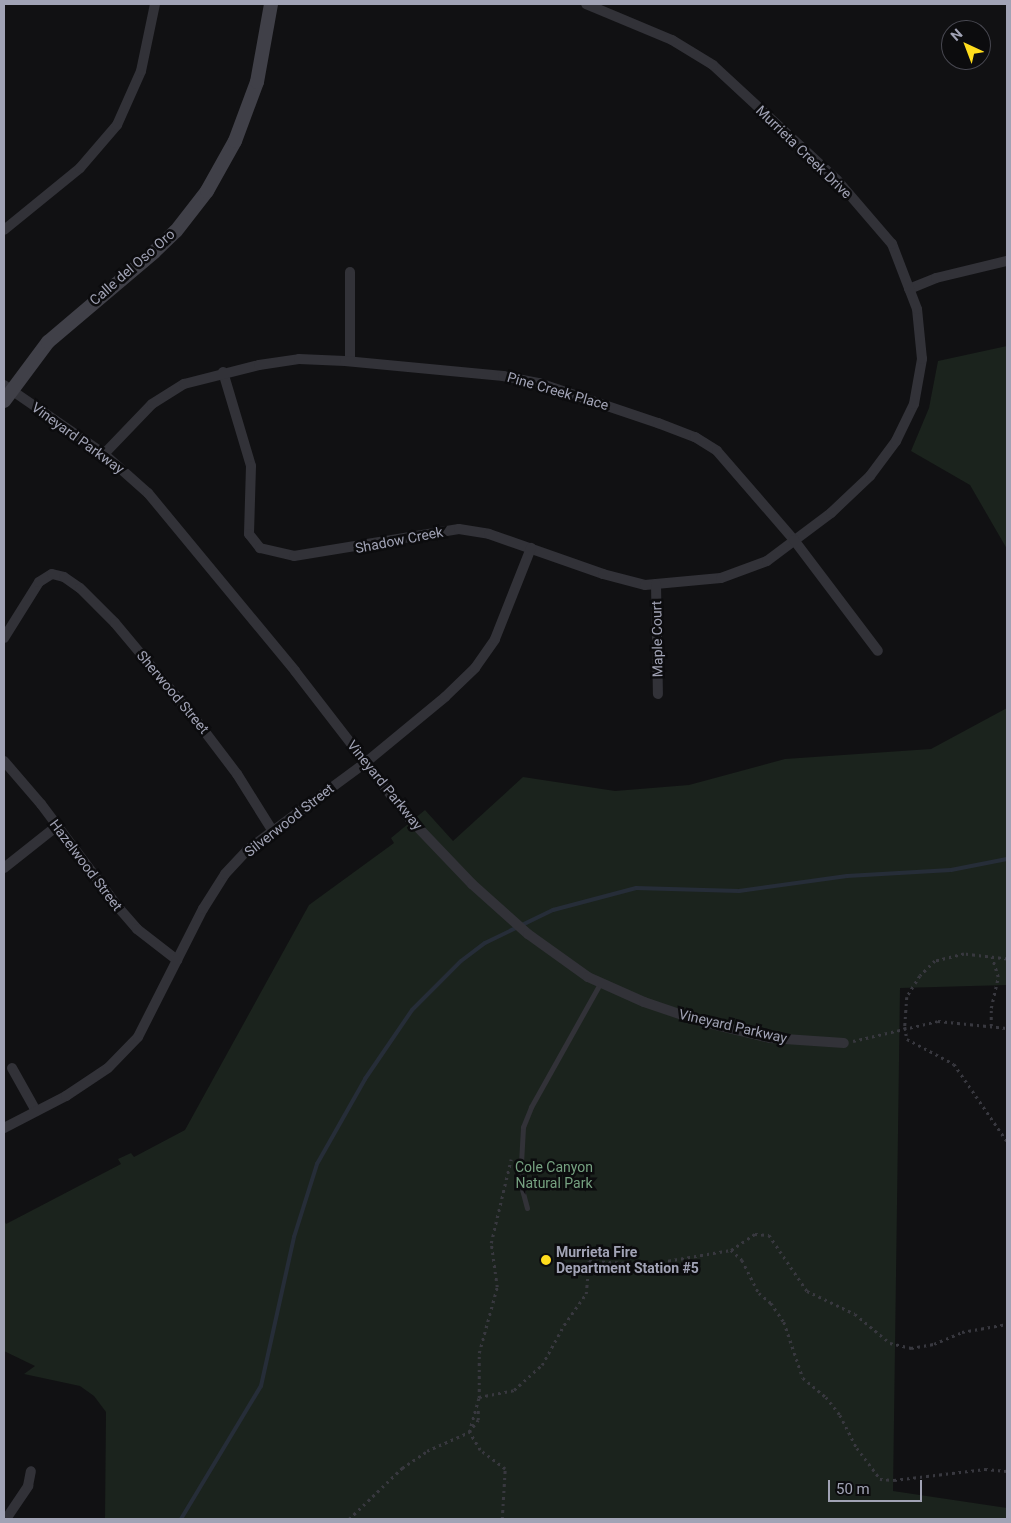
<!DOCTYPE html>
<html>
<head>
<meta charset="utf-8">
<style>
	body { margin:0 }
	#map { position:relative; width:1011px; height:1523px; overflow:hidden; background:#111113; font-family:Roboto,sans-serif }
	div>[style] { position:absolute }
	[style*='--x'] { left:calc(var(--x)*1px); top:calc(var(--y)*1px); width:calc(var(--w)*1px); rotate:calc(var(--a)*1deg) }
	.green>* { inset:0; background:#1b231d }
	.stream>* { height:4px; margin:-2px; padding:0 2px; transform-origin:2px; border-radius:2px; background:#262d38 }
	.path>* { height:2.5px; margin-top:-1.25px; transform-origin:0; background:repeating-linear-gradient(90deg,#38383f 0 2.5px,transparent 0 6.5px) }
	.lane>* { height:5px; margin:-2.5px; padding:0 2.5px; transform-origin:2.5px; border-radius:2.5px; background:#323238 }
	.street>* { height:10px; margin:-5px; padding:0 5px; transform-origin:5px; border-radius:5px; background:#323238 }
	.secondary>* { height:14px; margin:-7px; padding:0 7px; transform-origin:7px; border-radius:7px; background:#404048 }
	.dots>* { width:14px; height:14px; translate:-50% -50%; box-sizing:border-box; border:2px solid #0c0c0e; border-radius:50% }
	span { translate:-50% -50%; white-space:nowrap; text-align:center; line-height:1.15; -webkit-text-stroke:5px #0c0c0e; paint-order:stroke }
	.street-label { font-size:14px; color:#a1a3b5 }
	.park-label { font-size:14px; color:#76a281 }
	.poi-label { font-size:14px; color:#a1a3b5; font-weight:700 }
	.left { translate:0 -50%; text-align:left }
	.frame { position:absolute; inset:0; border:5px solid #a1a3b5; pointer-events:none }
	.north { position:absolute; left:941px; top:20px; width:50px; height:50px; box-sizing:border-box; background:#0c0c0e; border:1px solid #484851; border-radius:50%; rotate:317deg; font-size:14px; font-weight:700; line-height:20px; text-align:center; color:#a1a3b5 }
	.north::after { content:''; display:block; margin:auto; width:18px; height:22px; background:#ffdd1d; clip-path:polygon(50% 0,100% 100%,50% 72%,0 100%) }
	.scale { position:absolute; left:828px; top:1480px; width:94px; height:22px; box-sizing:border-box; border:2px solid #a1a3b5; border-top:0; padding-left:6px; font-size:15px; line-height:18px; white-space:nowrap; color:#a1a3b5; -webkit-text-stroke:4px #0c0c0e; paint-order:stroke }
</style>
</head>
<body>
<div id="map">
	<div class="green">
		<i style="clip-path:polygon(1007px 346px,1007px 549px,970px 485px,911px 451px,929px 408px,938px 361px)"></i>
		<i style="clip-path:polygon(1007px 708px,1007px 985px,900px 988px,893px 1491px,1007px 1508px,1007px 1519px,105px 1519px,106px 1412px,94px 1396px,80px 1386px,24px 1374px,35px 1366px,4px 1351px,4px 1220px,6px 1224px,121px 1164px,118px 1159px,131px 1153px,134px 1157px,185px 1130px,309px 905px,394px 843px,391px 838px,425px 810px,453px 841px,523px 777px,615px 791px,689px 785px,785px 759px,931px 749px)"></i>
	</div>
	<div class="stream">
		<i style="--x:181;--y:1519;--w:155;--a:-59"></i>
		<i style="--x:261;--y:1386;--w:153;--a:-77.5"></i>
		<i style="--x:294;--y:1237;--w:77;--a:-72.5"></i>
		<i style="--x:317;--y:1164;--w:98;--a:-60.5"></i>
		<i style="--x:365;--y:1079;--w:83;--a:-55.7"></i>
		<i style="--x:412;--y:1010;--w:69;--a:-45"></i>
		<i style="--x:461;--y:961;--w:30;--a:-37"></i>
		<i style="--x:485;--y:943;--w:76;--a:-25.9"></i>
		<i style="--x:553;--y:910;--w:86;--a:-14.8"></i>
		<i style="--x:636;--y:888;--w:103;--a:1.7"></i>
		<i style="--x:739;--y:891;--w:109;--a:-7.9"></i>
		<i style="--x:847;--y:876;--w:104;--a:-3.3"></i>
		<i style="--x:951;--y:870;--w:57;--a:-11.1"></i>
	</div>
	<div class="path">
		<i style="--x:1007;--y:959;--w:43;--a:-173.4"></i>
		<i style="--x:964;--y:954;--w:30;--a:166"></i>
		<i style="--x:935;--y:961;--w:21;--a:135"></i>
		<i style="--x:920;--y:976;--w:25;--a:122"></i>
		<i style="--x:907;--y:997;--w:30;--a:94"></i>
		<i style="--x:905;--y:1027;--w:12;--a:81"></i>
		<i style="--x:907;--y:1039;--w:53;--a:28"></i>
		<i style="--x:954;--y:1064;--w:93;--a:55.5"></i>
		<i style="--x:991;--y:1026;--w:18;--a:-90"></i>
		<i style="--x:991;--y:1008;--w:32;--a:-77"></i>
		<i style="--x:998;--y:977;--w:21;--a:-107"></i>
		<i style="--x:853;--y:1041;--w:87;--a:-13.2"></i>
		<i style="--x:938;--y:1021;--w:69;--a:5.8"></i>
		<i style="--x:731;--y:1250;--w:29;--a:-34"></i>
		<i style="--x:755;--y:1234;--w:14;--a:4"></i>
		<i style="--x:769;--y:1235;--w:68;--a:55.8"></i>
		<i style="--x:807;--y:1291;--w:53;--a:25.6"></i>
		<i style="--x:855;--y:1314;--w:45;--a:39.6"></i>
		<i style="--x:890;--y:1343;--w:22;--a:13"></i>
		<i style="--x:911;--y:1348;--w:23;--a:-10"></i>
		<i style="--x:934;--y:1344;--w:30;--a:-23"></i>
		<i style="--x:962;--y:1332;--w:46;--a:-10.1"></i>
		<i style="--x:479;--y:1398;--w:45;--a:-90"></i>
		<i style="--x:479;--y:1353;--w:68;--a:-74.7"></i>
		<i style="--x:497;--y:1287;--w:44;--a:-97.8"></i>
		<i style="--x:491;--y:1243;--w:86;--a:-76.6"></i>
		<i style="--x:349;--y:1519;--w:74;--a:-43.9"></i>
		<i style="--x:402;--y:1468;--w:30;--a:-34"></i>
		<i style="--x:427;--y:1451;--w:46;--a:-24.3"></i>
		<i style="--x:469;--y:1432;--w:15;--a:-53"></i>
		<i style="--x:478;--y:1420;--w:11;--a:-90"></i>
		<i style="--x:502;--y:1519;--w:50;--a:-86.6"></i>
		<i style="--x:505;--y:1469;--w:31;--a:-143"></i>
		<i style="--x:480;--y:1450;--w:21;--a:-121"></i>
		<i style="--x:469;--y:1432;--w:36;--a:-74"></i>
		<i style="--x:479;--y:1397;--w:36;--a:-11"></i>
		<i style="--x:514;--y:1390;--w:38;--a:-42"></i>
		<i style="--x:542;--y:1365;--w:46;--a:-61.2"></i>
		<i style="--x:564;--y:1325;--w:38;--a:-55"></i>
		<i style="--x:586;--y:1294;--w:33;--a:-85"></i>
		<i style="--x:589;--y:1261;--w:60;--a:2.9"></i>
		<i style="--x:649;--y:1264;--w:83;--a:-9.7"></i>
		<i style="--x:731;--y:1250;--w:15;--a:42"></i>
		<i style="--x:742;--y:1260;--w:37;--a:63"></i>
		<i style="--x:759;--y:1293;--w:16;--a:40"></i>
		<i style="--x:771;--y:1303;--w:23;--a:56"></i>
		<i style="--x:784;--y:1322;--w:59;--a:71.3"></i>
		<i style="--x:803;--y:1378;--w:30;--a:40"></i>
		<i style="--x:826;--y:1397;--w:23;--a:52"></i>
		<i style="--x:840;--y:1415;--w:37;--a:63"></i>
		<i style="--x:857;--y:1448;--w:39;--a:53"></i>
		<i style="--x:880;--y:1479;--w:14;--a:4"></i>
		<i style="--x:894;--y:1480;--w:92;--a:-6.9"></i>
		<i style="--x:985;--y:1469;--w:22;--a:5"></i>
	</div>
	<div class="lane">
		<i style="--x:527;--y:1208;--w:28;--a:-105"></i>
		<i style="--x:520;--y:1181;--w:54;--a:-86.8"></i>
		<i style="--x:523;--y:1127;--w:22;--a:-68"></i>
		<i style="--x:531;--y:1107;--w:143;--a:-60.8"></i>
	</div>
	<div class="street">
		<i style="--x:4;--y:230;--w:98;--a:-39.2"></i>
		<i style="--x:80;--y:168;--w:57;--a:-49.3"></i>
		<i style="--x:117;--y:125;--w:59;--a:-66"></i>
		<i style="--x:141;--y:71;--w:68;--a:-78.2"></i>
		<i style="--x:909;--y:289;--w:29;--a:-22"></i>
		<i style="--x:936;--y:278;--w:73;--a:-13.5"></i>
		<i style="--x:350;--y:361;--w:89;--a:-90"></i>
		<i style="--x:223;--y:372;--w:98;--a:73.4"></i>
		<i style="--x:251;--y:466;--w:68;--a:91.7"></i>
		<i style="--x:249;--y:534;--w:18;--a:52"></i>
		<i style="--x:260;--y:548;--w:35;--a:13"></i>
		<i style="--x:294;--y:556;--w:167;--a:-9.3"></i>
		<i style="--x:459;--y:529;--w:30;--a:9"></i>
		<i style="--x:489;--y:534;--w:121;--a:19.3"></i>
		<i style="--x:603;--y:574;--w:43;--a:14.7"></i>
		<i style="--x:645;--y:585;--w:76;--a:-5.3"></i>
		<i style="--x:721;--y:578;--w:49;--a:-20.3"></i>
		<i style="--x:767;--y:561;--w:80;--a:-36.9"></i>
		<i style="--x:831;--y:513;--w:54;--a:-43.5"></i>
		<i style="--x:870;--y:476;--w:44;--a:-53.4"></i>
		<i style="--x:896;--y:441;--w:41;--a:-64.1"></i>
		<i style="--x:914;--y:404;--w:46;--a:-79.9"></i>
		<i style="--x:922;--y:359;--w:50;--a:-95.7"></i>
		<i style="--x:917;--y:309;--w:70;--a:-111"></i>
		<i style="--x:892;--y:244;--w:84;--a:-130.7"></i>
		<i style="--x:837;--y:180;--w:169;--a:-137.2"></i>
		<i style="--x:713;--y:65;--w:48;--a:-148.6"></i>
		<i style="--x:672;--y:40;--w:93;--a:-157.3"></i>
		<i style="--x:4;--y:385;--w:121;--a:34.6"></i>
		<i style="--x:104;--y:454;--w:59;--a:41.6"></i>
		<i style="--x:148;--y:493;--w:231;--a:50.4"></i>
		<i style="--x:295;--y:671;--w:185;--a:52.3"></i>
		<i style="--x:408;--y:817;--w:93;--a:46.3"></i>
		<i style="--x:472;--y:884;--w:75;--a:41.8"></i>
		<i style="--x:528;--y:934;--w:74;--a:35.6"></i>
		<i style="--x:588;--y:977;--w:61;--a:24.1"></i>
		<i style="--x:644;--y:1002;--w:62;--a:18.7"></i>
		<i style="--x:703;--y:1022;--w:69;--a:13.4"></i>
		<i style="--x:770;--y:1038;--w:74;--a:3.9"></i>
		<i style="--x:104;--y:454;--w:69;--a:-46.2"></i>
		<i style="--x:152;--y:404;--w:38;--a:-32"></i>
		<i style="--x:184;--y:384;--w:77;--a:-14.2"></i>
		<i style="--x:259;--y:365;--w:40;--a:-8.5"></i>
		<i style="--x:299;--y:359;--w:46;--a:2.5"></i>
		<i style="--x:345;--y:361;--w:159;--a:5.4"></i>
		<i style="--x:503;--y:376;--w:37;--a:11"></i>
		<i style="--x:539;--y:383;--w:126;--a:18.6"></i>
		<i style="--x:658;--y:423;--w:40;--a:21"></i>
		<i style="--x:695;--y:437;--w:26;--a:32"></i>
		<i style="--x:717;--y:451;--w:118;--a:49.1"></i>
		<i style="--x:794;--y:540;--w:139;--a:52.9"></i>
		<i style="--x:656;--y:584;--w:110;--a:89"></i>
		<i style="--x:4;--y:638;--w:66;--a:-58"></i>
		<i style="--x:39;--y:582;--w:15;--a:-32"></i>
		<i style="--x:52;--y:574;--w:12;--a:14"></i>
		<i style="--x:64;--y:577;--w:19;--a:35"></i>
		<i style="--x:80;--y:588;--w:49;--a:45"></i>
		<i style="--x:115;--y:623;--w:126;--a:50.1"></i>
		<i style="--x:196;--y:720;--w:68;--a:52.8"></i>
		<i style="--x:237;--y:774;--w:66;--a:58"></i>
		<i style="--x:4;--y:761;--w:57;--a:49.3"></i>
		<i style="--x:41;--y:804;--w:129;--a:53.2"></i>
		<i style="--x:118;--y:907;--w:29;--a:49"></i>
		<i style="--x:137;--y:929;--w:51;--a:37.8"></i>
		<i style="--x:4;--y:868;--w:68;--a:-38.4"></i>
		<i style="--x:12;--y:1068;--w:49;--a:60.8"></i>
		<i style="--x:4;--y:1128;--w:70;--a:-27.3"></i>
		<i style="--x:66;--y:1096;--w:50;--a:-33.7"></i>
		<i style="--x:108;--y:1068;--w:43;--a:-45.9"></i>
		<i style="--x:138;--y:1037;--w:144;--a:-63.1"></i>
		<i style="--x:203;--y:909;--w:41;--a:-57.8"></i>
		<i style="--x:225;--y:874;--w:33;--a:-47"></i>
		<i style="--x:247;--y:850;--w:147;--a:-36.4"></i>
		<i style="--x:365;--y:763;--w:104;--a:-39.5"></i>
		<i style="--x:445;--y:697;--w:42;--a:-44"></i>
		<i style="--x:475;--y:668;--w:35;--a:-55"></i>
		<i style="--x:495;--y:639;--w:98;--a:-68.4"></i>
		<i style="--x:6;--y:1519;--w:40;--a:-56"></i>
		<i style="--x:28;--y:1486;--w:15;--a:-79"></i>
	</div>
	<div class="secondary">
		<i style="--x:4;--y:401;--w:74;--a:-53.3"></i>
		<i style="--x:48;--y:342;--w:139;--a:-40.3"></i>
		<i style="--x:154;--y:252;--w:30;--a:-44"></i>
		<i style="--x:176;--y:231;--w:51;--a:-52.2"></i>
		<i style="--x:207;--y:191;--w:57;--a:-60.8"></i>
		<i style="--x:235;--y:141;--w:63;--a:-69.6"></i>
		<i style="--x:257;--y:82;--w:79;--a:-79.8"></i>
	</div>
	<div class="dots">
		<i style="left:546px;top:1260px;background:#ffdd1d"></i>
	</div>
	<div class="street-label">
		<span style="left:804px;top:152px;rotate:44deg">Murrieta Creek Drive</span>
		<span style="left:132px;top:267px;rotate:-41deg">Calle del Oso Oro</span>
		<span style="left:558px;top:391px;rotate:16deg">Pine Creek Place</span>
		<span style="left:78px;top:438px;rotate:36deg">Vineyard Parkway</span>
		<span style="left:399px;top:540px;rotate:-11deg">Shadow Creek</span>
		<span style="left:657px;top:639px;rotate:-91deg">Maple Court</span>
		<span style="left:173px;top:692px;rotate:50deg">Sherwood Street</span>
		<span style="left:385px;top:785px;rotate:51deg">Vineyard Parkway</span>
		<span style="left:289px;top:820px;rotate:-38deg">Silverwood Street</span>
		<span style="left:86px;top:865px;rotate:53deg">Hazelwood Street</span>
		<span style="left:733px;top:1026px;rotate:13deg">Vineyard Parkway</span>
	</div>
	<div class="park-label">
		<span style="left:554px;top:1175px">Cole Canyon<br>Natural Park</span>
	</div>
	<div class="poi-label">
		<span class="left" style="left:556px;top:1260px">Murrieta Fire<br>Department Station #5</span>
	</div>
	<div class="frame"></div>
	<div class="north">N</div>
	<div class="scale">50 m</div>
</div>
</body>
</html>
